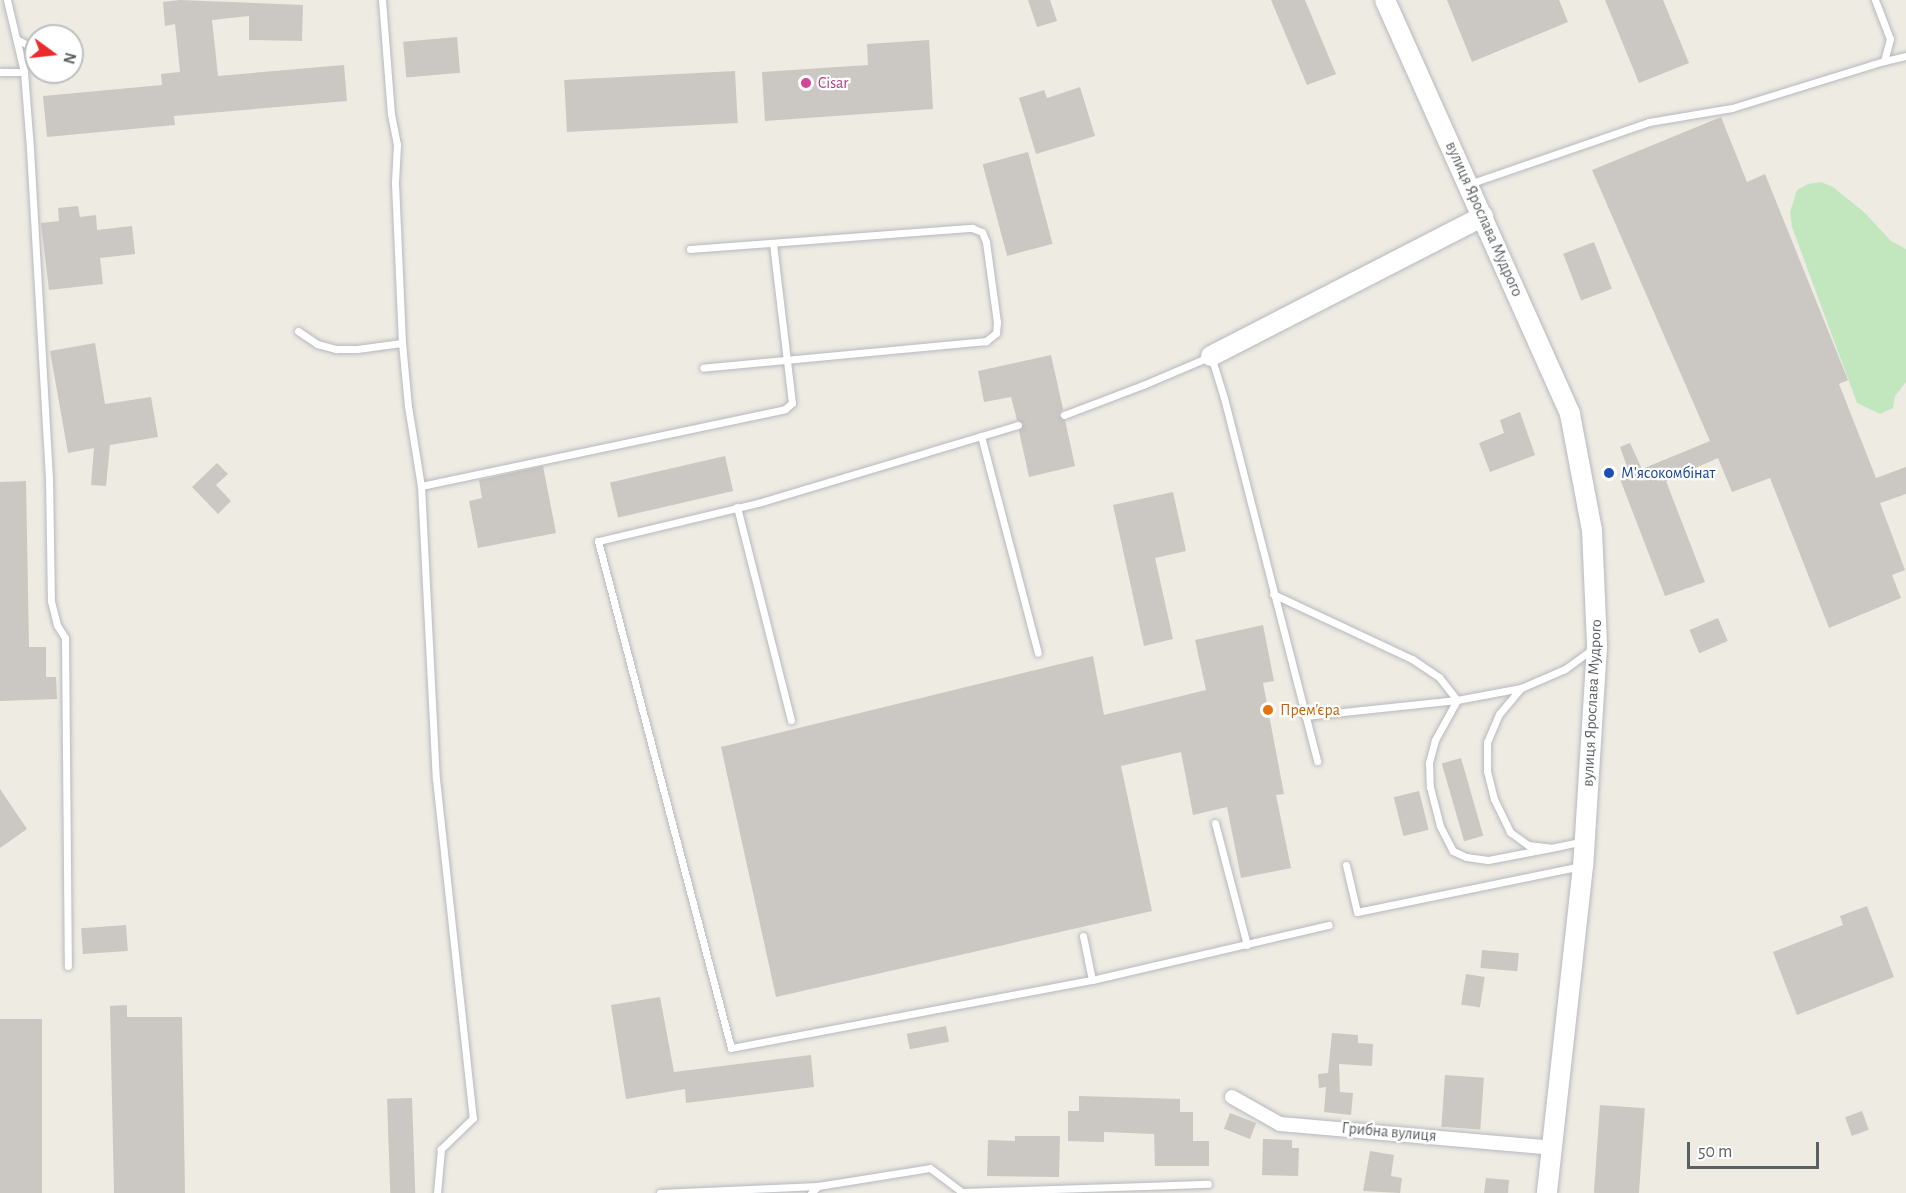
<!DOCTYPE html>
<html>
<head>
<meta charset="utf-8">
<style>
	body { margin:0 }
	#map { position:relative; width:1906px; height:1193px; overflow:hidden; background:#eeebe3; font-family:"Alegreya Sans",sans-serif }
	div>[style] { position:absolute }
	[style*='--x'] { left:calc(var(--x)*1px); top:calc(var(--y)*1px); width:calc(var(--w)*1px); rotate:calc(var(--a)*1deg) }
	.green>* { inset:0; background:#c2e7bf }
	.building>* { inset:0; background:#cbc7c2; transform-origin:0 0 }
	.roads { filter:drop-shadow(0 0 2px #b6b9be) drop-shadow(0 0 2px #b6b9be) }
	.lane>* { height:7px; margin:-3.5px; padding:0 3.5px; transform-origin:3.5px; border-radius:3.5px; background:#fff }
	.street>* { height:14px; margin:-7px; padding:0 7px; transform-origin:7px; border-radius:7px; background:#fff }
	.secondary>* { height:20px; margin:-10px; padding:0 10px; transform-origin:10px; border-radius:10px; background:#fff }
	.dots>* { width:16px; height:16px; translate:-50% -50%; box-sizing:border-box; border:3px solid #fff; border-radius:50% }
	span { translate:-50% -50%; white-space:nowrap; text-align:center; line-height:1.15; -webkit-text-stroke:4.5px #fff; paint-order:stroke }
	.hotel-label { font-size:16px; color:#b23c85 }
	.left { translate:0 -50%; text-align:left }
	.street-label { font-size:16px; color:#5b6064 }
	.transit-label { font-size:16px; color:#164399 }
	.food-label { font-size:16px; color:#c56008 }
	.north { position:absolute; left:24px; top:24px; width:60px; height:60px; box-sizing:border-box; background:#fff; border:2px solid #bdbfc1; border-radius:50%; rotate:105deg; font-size:16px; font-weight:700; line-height:24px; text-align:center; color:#5b6064 }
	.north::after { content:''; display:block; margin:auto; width:21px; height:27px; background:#ed2a2a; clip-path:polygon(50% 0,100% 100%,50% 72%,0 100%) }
	.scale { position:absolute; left:1687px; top:1142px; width:132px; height:27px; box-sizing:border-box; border:3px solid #5b6064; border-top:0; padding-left:8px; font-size:18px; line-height:21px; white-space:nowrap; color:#5b6064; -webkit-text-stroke:4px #fff; paint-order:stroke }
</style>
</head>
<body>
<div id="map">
	<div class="green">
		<i style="clip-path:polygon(1821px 182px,1833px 187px,1864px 212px,1891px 241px,1906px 249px,1906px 382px,1895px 396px,1893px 408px,1880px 414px,1857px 403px,1792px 227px,1790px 212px,1797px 190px,1808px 184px)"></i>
	</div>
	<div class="building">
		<i style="clip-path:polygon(180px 0,303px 5px,302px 41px,249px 40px,249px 16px,212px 20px,218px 76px,344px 65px,347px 101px,174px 116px,175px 125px,47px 137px,43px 96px,162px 85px,161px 74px,180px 72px,175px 24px,165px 26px,163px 2px)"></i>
		<i style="clip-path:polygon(1028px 0,1050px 0,1057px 21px,1037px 27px)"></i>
		<i style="clip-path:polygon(1271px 0,1305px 0,1336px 74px,1307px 85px)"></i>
		<i style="clip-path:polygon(1447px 0,1559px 0,1568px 22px,1472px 62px)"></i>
		<i style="clip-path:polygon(1605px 0,1663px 0,1689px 63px,1639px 83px)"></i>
		<i style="left:457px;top:37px;width:36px;height:54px;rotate:85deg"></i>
		<i style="clip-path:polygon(929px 40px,933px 109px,765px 121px,762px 72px,868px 65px,867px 44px)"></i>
		<i style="left:735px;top:71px;width:52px;height:171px;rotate:87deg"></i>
		<i style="clip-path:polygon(1080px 87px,1095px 136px,1036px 154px,1019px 98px,1044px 90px,1047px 98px)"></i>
		<i style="clip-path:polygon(1721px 117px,1747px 182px,1765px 174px,1848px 380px,1839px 384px,1876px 478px,1906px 467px,1906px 494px,1880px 503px,1905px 570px,1892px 575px,1901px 598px,1829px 628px,1770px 478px,1732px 492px,1718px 458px,1666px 481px,1705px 582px,1665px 596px,1620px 479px,1630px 475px,1620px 447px,1630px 443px,1642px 469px,1710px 441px,1592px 170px)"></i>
		<i style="left:1028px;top:152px;width:95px;height:47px;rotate:75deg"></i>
		<i style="clip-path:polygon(78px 206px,80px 217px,96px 215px,97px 230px,132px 226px,135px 254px,100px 258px,103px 284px,49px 290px,41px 223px,59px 221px,58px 208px)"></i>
		<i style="left:1594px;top:242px;width:50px;height:33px;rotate:69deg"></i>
		<i style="clip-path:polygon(95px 343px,105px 404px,151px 397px,158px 437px,110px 445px,106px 486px,91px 485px,94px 448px,68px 453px,50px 351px)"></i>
		<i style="clip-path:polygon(1051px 355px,1063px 409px,1059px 416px,1065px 420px,1075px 466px,1029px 477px,1019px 431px,1023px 424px,1017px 420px,1011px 397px,984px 402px,978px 371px)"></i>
		<i style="clip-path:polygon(1520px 412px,1535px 455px,1490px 472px,1479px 443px,1504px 433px,1500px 420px)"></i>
		<i style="left:725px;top:456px;width:36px;height:118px;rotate:77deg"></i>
		<i style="clip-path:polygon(217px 463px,228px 474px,216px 485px,231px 501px,218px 514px,192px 487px)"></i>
		<i style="clip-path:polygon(543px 466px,556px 533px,478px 548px,469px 501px,482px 498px,479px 480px)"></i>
		<i style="clip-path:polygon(26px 481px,29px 647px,46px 647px,46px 677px,56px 677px,57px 699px,0 701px,0 482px)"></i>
		<i style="clip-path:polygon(1173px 492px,1186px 551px,1155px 558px,1173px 639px,1144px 646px,1113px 505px)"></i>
		<i style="left:1718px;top:618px;width:25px;height:31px;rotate:67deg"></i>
		<i style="clip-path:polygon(1263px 625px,1274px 681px,1263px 683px,1284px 794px,1276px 795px,1291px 868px,1241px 878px,1227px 807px,1193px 815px,1181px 752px,1121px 766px,1152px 911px,776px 997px,721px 747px,1093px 656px,1104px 715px,1206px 690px,1195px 640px)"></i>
		<i style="left:1461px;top:758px;width:81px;height:20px;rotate:74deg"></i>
		<i style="clip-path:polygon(0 789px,27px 829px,0 848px)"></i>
		<i style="left:1419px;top:791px;width:40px;height:26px;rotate:76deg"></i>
		<i style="clip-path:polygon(1867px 906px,1894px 977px,1797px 1015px,1773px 952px,1843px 925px,1840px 916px)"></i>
		<i style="left:126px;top:925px;width:26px;height:45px;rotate:86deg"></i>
		<i style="left:1482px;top:950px;width:37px;height:18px;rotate:5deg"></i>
		<i style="left:1466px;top:974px;width:19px;height:31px;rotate:9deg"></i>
		<i style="clip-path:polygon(660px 997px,674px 1072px,811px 1055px,814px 1087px,686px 1103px,685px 1089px,626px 1099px,611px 1005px)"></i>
		<i style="clip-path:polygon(127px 1005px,127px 1017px,182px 1017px,185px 1193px,114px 1193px,110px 1006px)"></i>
		<i style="left:0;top:1019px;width:42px;height:174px"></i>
		<i style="left:946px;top:1026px;width:16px;height:40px;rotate:79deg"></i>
		<i style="clip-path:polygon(1332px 1033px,1358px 1035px,1358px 1043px,1373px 1044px,1372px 1066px,1339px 1064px,1340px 1092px,1353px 1093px,1351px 1115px,1324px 1112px,1326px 1087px,1319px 1088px,1318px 1074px,1328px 1073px)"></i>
		<i style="left:1445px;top:1075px;width:39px;height:52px;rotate:4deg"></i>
		<i style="clip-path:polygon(1079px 1096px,1180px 1099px,1180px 1112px,1193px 1112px,1193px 1141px,1209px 1141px,1209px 1166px,1155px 1166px,1154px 1134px,1104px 1132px,1104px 1142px,1068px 1141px,1068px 1111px,1079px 1111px)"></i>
		<i style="left:412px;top:1098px;width:95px;height:25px;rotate:88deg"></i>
		<i style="left:1600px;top:1105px;width:45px;height:88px;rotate:4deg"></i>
		<i style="left:1862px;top:1111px;width:20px;height:18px;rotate:70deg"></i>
		<i style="left:1230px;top:1113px;width:28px;height:17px;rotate:21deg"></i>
		<i style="clip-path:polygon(1015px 1136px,1060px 1136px,1059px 1177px,987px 1176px,988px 1140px,1015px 1141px)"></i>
		<i style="clip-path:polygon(1263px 1139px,1292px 1140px,1292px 1148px,1299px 1148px,1298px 1176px,1262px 1175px)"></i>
		<i style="clip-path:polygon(1370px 1151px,1394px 1155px,1391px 1176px,1402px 1178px,1400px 1193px,1363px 1191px)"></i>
		<i style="clip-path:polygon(1486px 1178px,1509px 1180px,1508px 1193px,1484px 1193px)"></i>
	</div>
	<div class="roads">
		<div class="lane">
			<i style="--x:7;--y:0;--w:74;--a:76.7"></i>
			<i style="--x:24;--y:72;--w:77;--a:85.5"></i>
			<i style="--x:30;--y:149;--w:329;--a:86.7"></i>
			<i style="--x:49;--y:477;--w:124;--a:89.1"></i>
			<i style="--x:51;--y:601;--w:25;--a:76"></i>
			<i style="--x:57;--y:625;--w:15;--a:58"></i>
			<i style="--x:65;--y:638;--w:328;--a:89.5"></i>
			<i style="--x:382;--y:0;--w:114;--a:85.5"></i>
			<i style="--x:391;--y:114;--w:31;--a:79"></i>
			<i style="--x:397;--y:144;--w:39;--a:93"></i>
			<i style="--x:395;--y:183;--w:160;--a:87.5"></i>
			<i style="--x:402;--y:343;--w:63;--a:84.6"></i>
			<i style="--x:408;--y:406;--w:81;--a:80.8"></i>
			<i style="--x:421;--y:486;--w:293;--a:87.1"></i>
			<i style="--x:436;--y:779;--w:341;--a:83.8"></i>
			<i style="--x:473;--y:1118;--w:45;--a:135.9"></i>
			<i style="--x:441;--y:1149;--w:44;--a:95.2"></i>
			<i style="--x:18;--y:40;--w:20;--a:27"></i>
			<i style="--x:1884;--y:61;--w:23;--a:-13"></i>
			<i style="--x:0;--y:72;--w:24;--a:0"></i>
			<i style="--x:50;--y:72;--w:6;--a:59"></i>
			<i style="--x:1469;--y:184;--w:190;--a:-19"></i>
			<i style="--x:1649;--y:122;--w:84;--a:-9.6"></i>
			<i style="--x:1732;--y:108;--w:159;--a:-17.2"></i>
			<i style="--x:1884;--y:61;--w:23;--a:-75"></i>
			<i style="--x:1890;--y:39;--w:42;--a:-111"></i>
			<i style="--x:690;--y:249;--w:283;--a:-4.3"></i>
			<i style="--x:972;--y:228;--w:11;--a:22"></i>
			<i style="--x:982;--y:232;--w:11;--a:68"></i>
			<i style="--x:986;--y:242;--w:81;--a:82.2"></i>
			<i style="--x:997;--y:322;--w:11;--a:95"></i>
			<i style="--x:996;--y:333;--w:13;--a:141"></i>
			<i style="--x:986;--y:341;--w:284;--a:174.6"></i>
			<i style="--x:298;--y:331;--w:23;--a:34"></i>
			<i style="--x:317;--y:344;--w:20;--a:15"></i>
			<i style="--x:336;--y:349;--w:21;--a:0"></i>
			<i style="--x:357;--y:349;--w:45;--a:-7.6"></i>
			<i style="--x:1064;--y:415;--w:85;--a:-20.8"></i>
			<i style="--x:1143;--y:385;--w:74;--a:-23.1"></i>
			<i style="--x:1211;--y:356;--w:44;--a:72.8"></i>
			<i style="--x:1224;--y:398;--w:375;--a:75.6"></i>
			<i style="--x:1018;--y:425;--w:271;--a:163.3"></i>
			<i style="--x:758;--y:503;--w:164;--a:166.6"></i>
			<i style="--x:598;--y:541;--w:524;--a:75.3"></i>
			<i style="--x:731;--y:1048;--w:367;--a:-10.7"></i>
			<i style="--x:1092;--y:980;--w:243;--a:-13.1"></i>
			<i style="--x:981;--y:436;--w:224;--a:75.3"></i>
			<i style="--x:421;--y:486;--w:372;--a:-11.9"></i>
			<i style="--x:785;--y:409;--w:9;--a:-41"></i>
			<i style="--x:792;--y:403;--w:160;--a:-96.8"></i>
			<i style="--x:737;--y:507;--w:220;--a:75.8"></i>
			<i style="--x:1273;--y:594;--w:153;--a:25.1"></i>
			<i style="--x:1412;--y:659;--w:32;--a:34"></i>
			<i style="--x:1439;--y:677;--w:29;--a:52"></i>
			<i style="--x:1457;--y:700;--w:46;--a:118.8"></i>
			<i style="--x:1435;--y:740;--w:24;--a:105"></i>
			<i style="--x:1429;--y:763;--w:24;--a:88"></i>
			<i style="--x:1430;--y:787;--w:40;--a:75.6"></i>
			<i style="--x:1440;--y:826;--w:28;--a:63"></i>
			<i style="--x:1453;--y:851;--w:14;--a:25"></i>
			<i style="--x:1466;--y:857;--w:22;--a:8"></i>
			<i style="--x:1488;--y:860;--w:64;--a:-10.8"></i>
			<i style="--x:1521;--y:688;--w:34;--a:130"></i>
			<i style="--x:1499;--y:714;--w:30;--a:113"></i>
			<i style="--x:1487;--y:742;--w:29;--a:90"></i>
			<i style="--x:1487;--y:771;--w:29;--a:76"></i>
			<i style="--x:1494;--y:799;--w:37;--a:64"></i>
			<i style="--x:1510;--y:832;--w:22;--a:36"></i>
			<i style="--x:1528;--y:845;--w:23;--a:7"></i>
			<i style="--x:1551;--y:848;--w:33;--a:-12"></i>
			<i style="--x:1305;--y:716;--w:153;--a:-6"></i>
			<i style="--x:1457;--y:700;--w:65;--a:-10.6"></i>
			<i style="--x:1521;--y:688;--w:48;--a:-23.4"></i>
			<i style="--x:1565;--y:669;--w:34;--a:-36"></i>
			<i style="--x:1215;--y:823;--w:126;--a:75.3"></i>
			<i style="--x:1346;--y:865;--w:48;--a:76.8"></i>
			<i style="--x:1357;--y:912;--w:229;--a:-11.6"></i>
			<i style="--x:1083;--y:936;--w:45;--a:78.4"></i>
			<i style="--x:660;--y:1193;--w:158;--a:-2.5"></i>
			<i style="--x:811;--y:1193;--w:10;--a:-45"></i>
			<i style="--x:818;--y:1186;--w:113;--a:-9.1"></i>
			<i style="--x:930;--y:1168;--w:40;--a:37"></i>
			<i style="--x:962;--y:1192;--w:246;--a:-1.9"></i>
		</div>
		<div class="street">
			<i style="--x:1232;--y:1097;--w:55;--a:29.4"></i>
			<i style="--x:1280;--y:1124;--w:273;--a:5"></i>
		</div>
		<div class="secondary">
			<i style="--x:1385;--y:0;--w:453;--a:65.9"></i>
			<i style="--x:1570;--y:414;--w:118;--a:79.3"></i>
			<i style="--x:1592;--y:530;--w:116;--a:87.5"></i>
			<i style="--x:1597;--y:646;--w:220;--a:93.6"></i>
			<i style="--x:1583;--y:866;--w:329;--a:96.3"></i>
			<i style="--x:1211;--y:356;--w:306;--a:-27.2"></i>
		</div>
	</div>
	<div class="dots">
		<i style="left:806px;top:83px;background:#d1479c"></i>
		<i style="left:1609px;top:473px;background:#1a4fb4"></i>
		<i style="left:1268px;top:710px;background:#e8710a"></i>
	</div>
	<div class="hotel-label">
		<span class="left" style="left:818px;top:83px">Cisar</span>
	</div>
	<div class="street-label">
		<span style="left:1484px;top:219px;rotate:66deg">вулиця Ярослава Мудрого</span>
		<span style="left:1592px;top:703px;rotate:-87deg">вулиця Ярослава Мудрого</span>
		<span style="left:1389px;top:1132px;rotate:5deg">Грибна вулиця</span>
	</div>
	<div class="transit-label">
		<span class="left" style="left:1621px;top:473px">М'ясокомбінат</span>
	</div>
	<div class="food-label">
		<span class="left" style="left:1280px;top:710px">Прем'єра</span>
	</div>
	<div class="north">N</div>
	<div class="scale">50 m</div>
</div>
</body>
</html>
